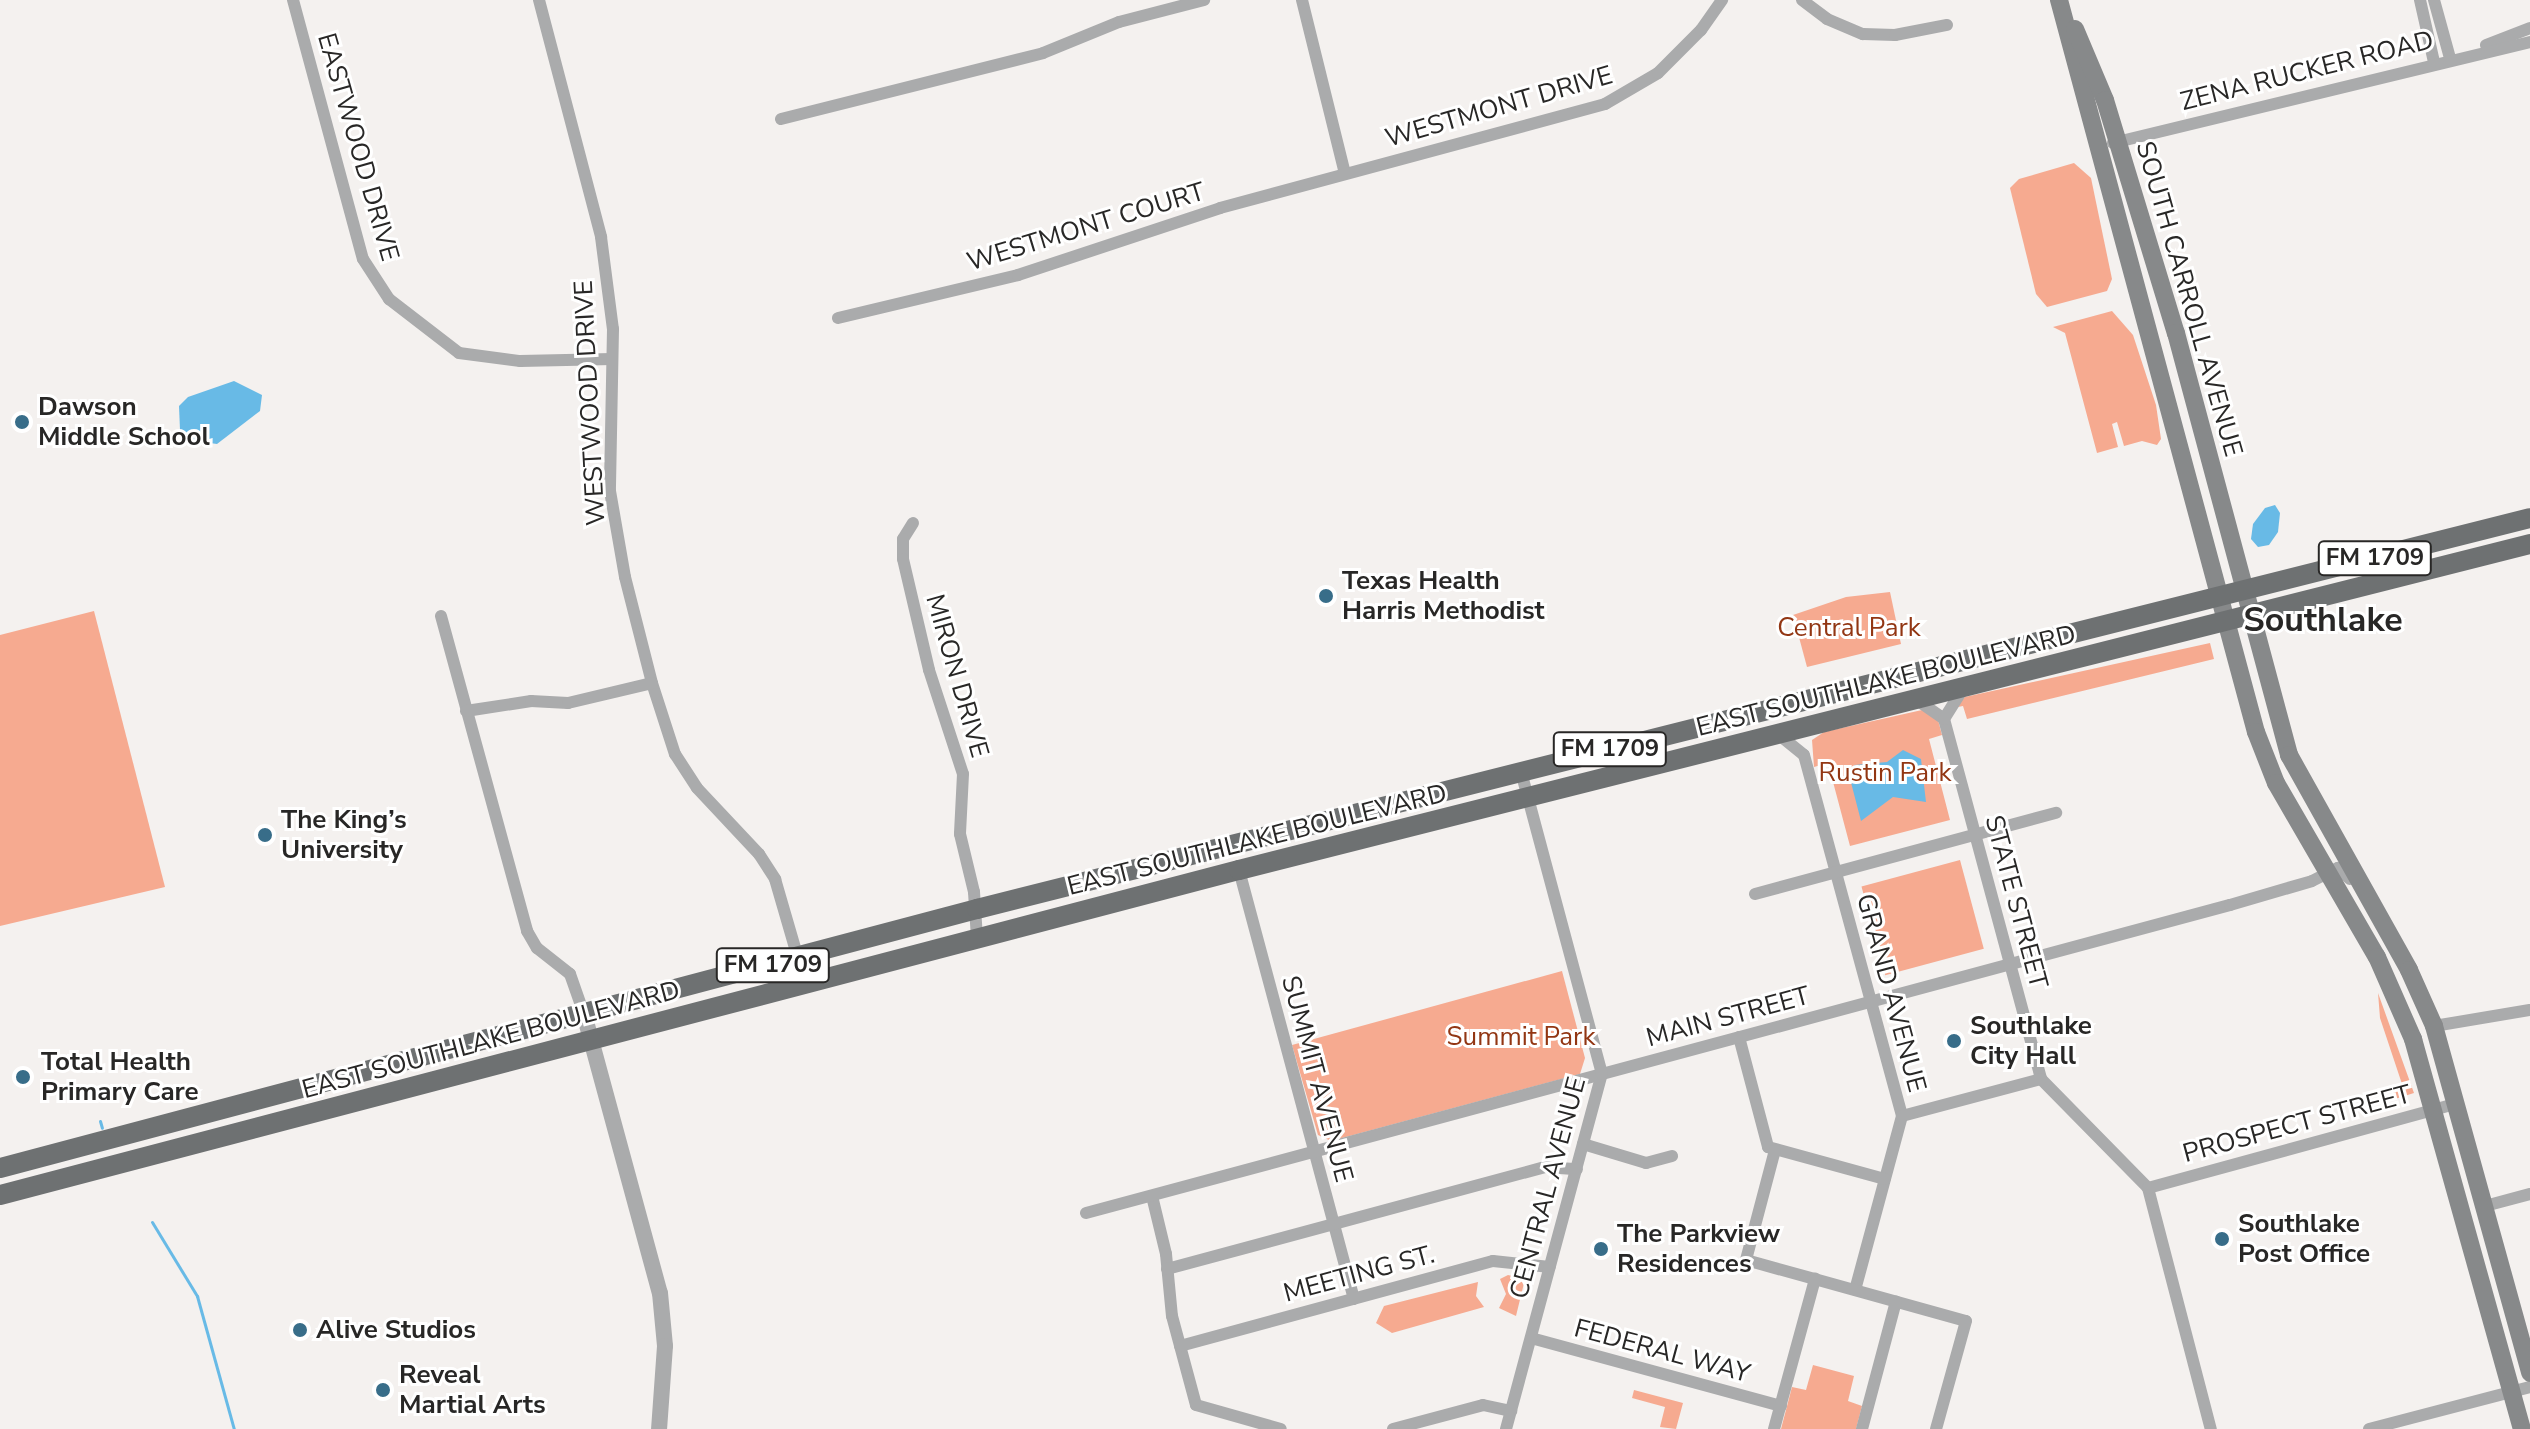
<!DOCTYPE html>
<html>
<head>
<meta charset="utf-8">
<style>
	body { margin:0 }
	#map { position:relative; width:2530px; height:1429px; overflow:hidden; background:#f4f1ef; font-family:"Nunito Sans",sans-serif }
	div>[style] { position:absolute }
	[style*='--x'] { left:calc(var(--x)*1px); top:calc(var(--y)*1px); width:calc(var(--w)*1px); rotate:calc(var(--a)*1deg) }
	.green>* { inset:0; background:#f6aa90; transform-origin:0 0 }
	.water>* { inset:0; background:#68bae6 }
	.stream>* { height:3px; margin:-1.5px; padding:0 1.5px; transform-origin:1.5px; border-radius:1.5px; background:#68bae6 }
	.minor>* { height:12px; margin:-6px; padding:0 6px; transform-origin:6px; border-radius:6px; background:#aaabac }
	.tertiary>* { height:16px; margin:-8px; padding:0 8px; transform-origin:8px; border-radius:8px; background:#aaabac }
	.secondary>* { height:18px; margin:-9px; padding:0 9px; transform-origin:9px; border-radius:9px; background:#87898a }
	.primary>* { height:20px; margin:-10px; padding:0 10px; transform-origin:10px; border-radius:10px; background:#6e7172 }
	.dots>* { width:22px; height:22px; translate:-50% -50%; box-sizing:border-box; border:4px solid #fff; border-radius:50% }
	span { translate:-50% -50%; white-space:nowrap; text-align:center; line-height:1.15; -webkit-text-stroke:6px #fff; paint-order:stroke }
	.shield-label span { padding:2px 6px; background:#fff; border:2px solid; border-radius:6px; -webkit-text-stroke-width:0 }
	.shield-label { font-size:24px; color:#282726; font-weight:700 }
	.street-label { font-size:26px; color:#282726 }
	.poi-label { font-size:26px; color:#282726; font-weight:700 }
	.left { translate:0 -50%; text-align:left }
	.park-label { font-size:26px; color:#923613 }
	.district-label { font-size:34px; color:#282726; font-weight:700 }
</style>
</head>
<body>
<div id="map">
	<div class="green">
		<i style="clip-path:polygon(2074px 163px,2091px 178px,2112px 279px,2107px 291px,2047px 307px,2036px 294px,2010px 188px,2019px 179px)"></i>
		<i style="clip-path:polygon(2112px 311px,2133px 335px,2156px 405px,2161px 439px,2157px 445px,2142px 441px,2124px 446px,2117px 422px,2112px 424px,2118px 447px,2097px 453px,2065px 333px,2053px 327px)"></i>
		<i style="clip-path:polygon(1890px 592px,1901px 644px,1807px 667px,1793px 615px,1846px 597px)"></i>
		<i style="clip-path:polygon(94px 611px,165px 887px,0 926px,0 635px)"></i>
		<i style="clip-path:polygon(2210px 643px,2214px 659px,1967px 719px,1963px 706px,1953px 708px,1965px 697px)"></i>
		<i style="clip-path:polygon(1922px 710px,1938px 720px,1942px 735px,1929px 739px,1950px 820px,1850px 846px,1828px 763px,1814px 767px,1812px 740px,1824px 732px)"></i>
		<i style="left:1960px;top:860px;width:92px;height:102px;rotate:75deg"></i>
		<i style="clip-path:polygon(1562px 971px,1585px 1058px,1580px 1074px,1331px 1141px,1318px 1135px,1292px 1045px)"></i>
		<i style="clip-path:polygon(2378px 993px,2414px 1093px,2395px 1099px,2393px 1091px,2403px 1087px,2380px 1018px)"></i>
		<i style="clip-path:polygon(1508px 1275px,1525px 1279px,1516px 1316px,1499px 1308px,1506px 1294px,1500px 1279px)"></i>
		<i style="clip-path:polygon(1478px 1282px,1476px 1296px,1484px 1307px,1392px 1333px,1376px 1323px,1384px 1306px)"></i>
		<i style="clip-path:polygon(1813px 1365px,1854px 1376px,1848px 1401px,1862px 1406px,1856px 1429px,1781px 1429px,1792px 1387px,1806px 1390px)"></i>
		<i style="clip-path:polygon(1634px 1390px,1683px 1403px,1676px 1429px,1660px 1427px,1665px 1407px,1632px 1398px)"></i>
	</div>
	<div class="water">
		<i style="clip-path:polygon(234px 381px,262px 395px,260px 411px,217px 444px,188px 440px,180px 430px,179px 406px,188px 397px)"></i>
		<i style="clip-path:polygon(2275px 505px,2280px 513px,2278px 532px,2269px 545px,2258px 547px,2251px 539px,2253px 524px,2265px 508px)"></i>
		<i style="clip-path:polygon(1903px 750px,1921px 759px,1926px 802px,1893px 797px,1861px 821px,1848px 771px,1855px 765px,1887px 762px)"></i>
	</div>
	<div class="stream">
		<i style="--x:100;--y:1121;--w:7;--a:74"></i>
		<i style="--x:152;--y:1222;--w:87;--a:58.7"></i>
		<i style="--x:197;--y:1296;--w:138;--a:74.5"></i>
	</div>
	<div class="minor">
		<i style="--x:293;--y:0;--w:268;--a:74.9"></i>
		<i style="--x:363;--y:259;--w:48;--a:57"></i>
		<i style="--x:389;--y:299;--w:88;--a:37.6"></i>
		<i style="--x:459;--y:353;--w:62;--a:7.5"></i>
		<i style="--x:520;--y:361;--w:92;--a:-1.2"></i>
		<i style="--x:539;--y:0;--w:245;--a:75.3"></i>
		<i style="--x:601;--y:237;--w:93;--a:82.6"></i>
		<i style="--x:613;--y:329;--w:162;--a:91.1"></i>
		<i style="--x:610;--y:491;--w:87;--a:80.1"></i>
		<i style="--x:625;--y:577;--w:109;--a:75.7"></i>
		<i style="--x:652;--y:683;--w:75;--a:72.1"></i>
		<i style="--x:675;--y:754;--w:40;--a:57.1"></i>
		<i style="--x:697;--y:788;--w:91;--a:46.8"></i>
		<i style="--x:759;--y:854;--w:30;--a:57"></i>
		<i style="--x:775;--y:879;--w:82;--a:73.8"></i>
		<i style="--x:1302;--y:0;--w:179;--a:76.1"></i>
		<i style="--x:1802;--y:0;--w:31;--a:37"></i>
		<i style="--x:1827;--y:19;--w:39;--a:23"></i>
		<i style="--x:1863;--y:34;--w:32;--a:2"></i>
		<i style="--x:1895;--y:35;--w:53;--a:-10.9"></i>
		<i style="--x:2420;--y:0;--w:64;--a:77.3"></i>
		<i style="--x:2434;--y:0;--w:60;--a:74.6"></i>
		<i style="--x:2486;--y:45;--w:47;--a:-21.1"></i>
		<i style="--x:781;--y:119;--w:270;--a:-14.1"></i>
		<i style="--x:1043;--y:53;--w:82;--a:-22.2"></i>
		<i style="--x:1119;--y:22;--w:88;--a:-14.5"></i>
		<i style="--x:2113;--y:143;--w:429;--a:-13.6"></i>
		<i style="--x:838;--y:318;--w:185;--a:-13.4"></i>
		<i style="--x:1018;--y:275;--w:213;--a:-18.3"></i>
		<i style="--x:1220;--y:208;--w:399;--a:-15.1"></i>
		<i style="--x:1605;--y:104;--w:61;--a:-30.3"></i>
		<i style="--x:1658;--y:73;--w:61;--a:-45"></i>
		<i style="--x:1701;--y:30;--w:37;--a:-55"></i>
		<i style="--x:913;--y:523;--w:19;--a:122"></i>
		<i style="--x:903;--y:539;--w:20;--a:90"></i>
		<i style="--x:903;--y:559;--w:114;--a:76.8"></i>
		<i style="--x:929;--y:670;--w:109;--a:71.9"></i>
		<i style="--x:963;--y:774;--w:60;--a:92.9"></i>
		<i style="--x:960;--y:834;--w:60;--a:76.4"></i>
		<i style="--x:974;--y:892;--w:47;--a:86.3"></i>
		<i style="--x:441;--y:616;--w:327;--a:74.7"></i>
		<i style="--x:527;--y:931;--w:20;--a:60"></i>
		<i style="--x:537;--y:948;--w:42;--a:38.2"></i>
		<i style="--x:570;--y:974;--w:42;--a:70.7"></i>
		<i style="--x:1917;--y:700;--w:33;--a:35"></i>
		<i style="--x:1944;--y:719;--w:373;--a:74.9"></i>
		<i style="--x:2041;--y:1079;--w:153;--a:45.5"></i>
		<i style="--x:2148;--y:1188;--w:249;--a:75.4"></i>
		<i style="--x:466;--y:711;--w:66;--a:-8.7"></i>
		<i style="--x:531;--y:701;--w:37;--a:3"></i>
		<i style="--x:568;--y:703;--w:86;--a:-13.4"></i>
		<i style="--x:1944;--y:719;--w:36;--a:-58"></i>
		<i style="--x:1778;--y:734;--w:33;--a:39"></i>
		<i style="--x:1804;--y:755;--w:374;--a:74.8"></i>
		<i style="--x:1902;--y:1116;--w:180;--a:105.1"></i>
		<i style="--x:1239;--y:870;--w:444;--a:75"></i>
		<i style="--x:1755;--y:894;--w:312;--a:-15.1"></i>
		<i style="--x:2434;--y:1026;--w:97;--a:-9.5"></i>
		<i style="--x:1739;--y:1037;--w:114;--a:75.2"></i>
		<i style="--x:1768;--y:1147;--w:121;--a:15.3"></i>
		<i style="--x:1902;--y:1116;--w:144;--a:-14.9"></i>
		<i style="--x:1583;--y:1144;--w:66;--a:16.8"></i>
		<i style="--x:1646;--y:1163;--w:27;--a:-15"></i>
		<i style="--x:1775;--y:1150;--w:114;--a:104.8"></i>
		<i style="--x:1746;--y:1260;--w:228;--a:15.5"></i>
		<i style="--x:1966;--y:1321;--w:112;--a:105.5"></i>
		<i style="--x:2148;--y:1188;--w:321;--a:-15.3"></i>
		<i style="--x:1152;--y:1196;--w:60;--a:76.4"></i>
		<i style="--x:1166;--y:1254;--w:62;--a:84.5"></i>
		<i style="--x:1172;--y:1316;--w:92;--a:74.9"></i>
		<i style="--x:1196;--y:1405;--w:88;--a:15.8"></i>
		<i style="--x:2485;--y:1206;--w:47;--a:-14.9"></i>
		<i style="--x:1086;--y:1213;--w:1185;--a:-15.07"></i>
		<i style="--x:2230;--y:905;--w:85;--a:-16.3"></i>
		<i style="--x:2312;--y:881;--w:29;--a:-27"></i>
		<i style="--x:2338;--y:868;--w:16;--a:43"></i>
		<i style="--x:1167;--y:1269;--w:392;--a:-15.1"></i>
		<i style="--x:1546;--y:1167;--w:31;--a:4"></i>
		<i style="--x:1531;--y:1338;--w:259;--a:15.2"></i>
		<i style="--x:1180;--y:1346;--w:324;--a:-15.2"></i>
		<i style="--x:1493;--y:1261;--w:57;--a:6"></i>
		<i style="--x:1393;--y:1429;--w:93;--a:-14.9"></i>
		<i style="--x:1483;--y:1405;--w:29;--a:12"></i>
		<i style="--x:1506;--y:1429;--w:368;--a:-74.9"></i>
		<i style="--x:1602;--y:1074;--w:313;--a:-105"></i>
		<i style="--x:1774;--y:1429;--w:156;--a:-74.7"></i>
		<i style="--x:1862;--y:1429;--w:132;--a:-75.1"></i>
		<i style="--x:2369;--y:1429;--w:166;--a:-14.6"></i>
	</div>
	<div class="tertiary">
		<i style="--x:584;--y:1014;--w:289;--a:74.8"></i>
		<i style="--x:660;--y:1293;--w:53;--a:84.6"></i>
		<i style="--x:665;--y:1346;--w:83;--a:94.1"></i>
	</div>
	<div class="secondary">
		<i style="--x:2059;--y:0;--w:758;--a:74.94"></i>
		<i style="--x:2256;--y:732;--w:55;--a:68.6"></i>
		<i style="--x:2276;--y:783;--w:201;--a:59.9"></i>
		<i style="--x:2377;--y:957;--w:90;--a:66.3"></i>
		<i style="--x:2413;--y:1039;--w:405;--a:74.4"></i>
		<i style="--x:2075;--y:29;--w:77;--a:67.1"></i>
		<i style="--x:2105;--y:100;--w:244;--a:73.1"></i>
		<i style="--x:2176;--y:333;--w:437;--a:75"></i>
		<i style="--x:2289;--y:755;--w:246;--a:60.8"></i>
		<i style="--x:2409;--y:970;--w:61;--a:65.9"></i>
		<i style="--x:2434;--y:1026;--w:360;--a:74.5"></i>
	</div>
	<div class="primary">
		<i style="--x:0;--y:1168;--w:1011;--a:-14.85"></i>
		<i style="--x:977;--y:909;--w:1601;--a:-14.13"></i>
		<i style="--x:0;--y:1195;--w:1281;--a:-14.7"></i>
		<i style="--x:1239;--y:870;--w:1332;--a:-14.17"></i>
	</div>
	<div class="dots">
		<i style="left:22px;top:422px;background:#386d89"></i>
		<i style="left:1326px;top:596px;background:#386d89"></i>
		<i style="left:265px;top:835px;background:#386d89"></i>
		<i style="left:1954px;top:1041px;background:#386d89"></i>
		<i style="left:23px;top:1077px;background:#386d89"></i>
		<i style="left:2222px;top:1239px;background:#386d89"></i>
		<i style="left:1601px;top:1249px;background:#386d89"></i>
		<i style="left:300px;top:1330px;background:#386d89"></i>
		<i style="left:383px;top:1390px;background:#386d89"></i>
	</div>
	<div class="shield-label">
		<span style="left:2375px;top:558px">FM 1709</span>
		<span style="left:1610px;top:749px">FM 1709</span>
		<span style="left:773px;top:965px">FM 1709</span>
	</div>
	<div class="street-label">
		<span style="left:2307px;top:71px;rotate:-14deg">ZENA RUCKER ROAD</span>
		<span style="left:1499px;top:107px;rotate:-16deg">WESTMONT DRIVE</span>
		<span style="left:358px;top:147px;rotate:74deg">EASTWOOD DRIVE</span>
		<span style="left:1086px;top:227px;rotate:-17deg">WESTMONT COURT</span>
		<span style="left:2189px;top:299px;rotate:74deg">SOUTH CARROLL AVENUE</span>
		<span style="left:590px;top:403px;rotate:-93deg">WESTWOOD DRIVE</span>
		<span style="left:957px;top:676px;rotate:74deg">MIRON DRIVE</span>
		<span style="left:1886px;top:681px;rotate:-14deg">EAST SOUTHLAKE BOULEVARD</span>
		<span style="left:1257px;top:840px;rotate:-14deg">EAST SOUTHLAKE BOULEVARD</span>
		<span style="left:2016px;top:902px;rotate:75deg">STATE STREET</span>
		<span style="left:1891px;top:993px;rotate:75deg">GRAND AVENUE</span>
		<span style="left:1728px;top:1017px;rotate:-15deg">MAIN STREET</span>
		<span style="left:491px;top:1040px;rotate:-15deg">EAST SOUTHLAKE BOULEVARD</span>
		<span style="left:1317px;top:1079px;rotate:75deg">SUMMIT AVENUE</span>
		<span style="left:2297px;top:1124px;rotate:-15deg">PROSPECT STREET</span>
		<span style="left:1548px;top:1188px;rotate:-75deg">CENTRAL AVENUE</span>
		<span style="left:1359px;top:1274px;rotate:-15deg">MEETING ST.</span>
		<span style="left:1662px;top:1351px;rotate:15deg">FEDERAL WAY</span>
	</div>
	<div class="poi-label">
		<span class="left" style="left:38px;top:422px">Dawson<br>Middle School</span>
		<span class="left" style="left:1342px;top:596px">Texas Health<br>Harris Methodist</span>
		<span class="left" style="left:281px;top:835px">The King’s<br>University</span>
		<span class="left" style="left:1970px;top:1041px">Southlake<br>City Hall</span>
		<span class="left" style="left:41px;top:1077px">Total Health<br>Primary Care</span>
		<span class="left" style="left:2238px;top:1239px">Southlake<br>Post Office</span>
		<span class="left" style="left:1617px;top:1249px">The Parkview<br>Residences</span>
		<span class="left" style="left:316px;top:1330px">Alive Studios</span>
		<span class="left" style="left:399px;top:1390px">Reveal<br>Martial Arts</span>
	</div>
	<div class="park-label">
		<span style="left:1849px;top:628px">Central Park</span>
		<span style="left:1885px;top:773px">Rustin Park</span>
		<span style="left:1521px;top:1037px">Summit Park</span>
	</div>
	<div class="district-label">
		<span style="left:2323px;top:621px">Southlake</span>
	</div>
</div>
</body>
</html>
